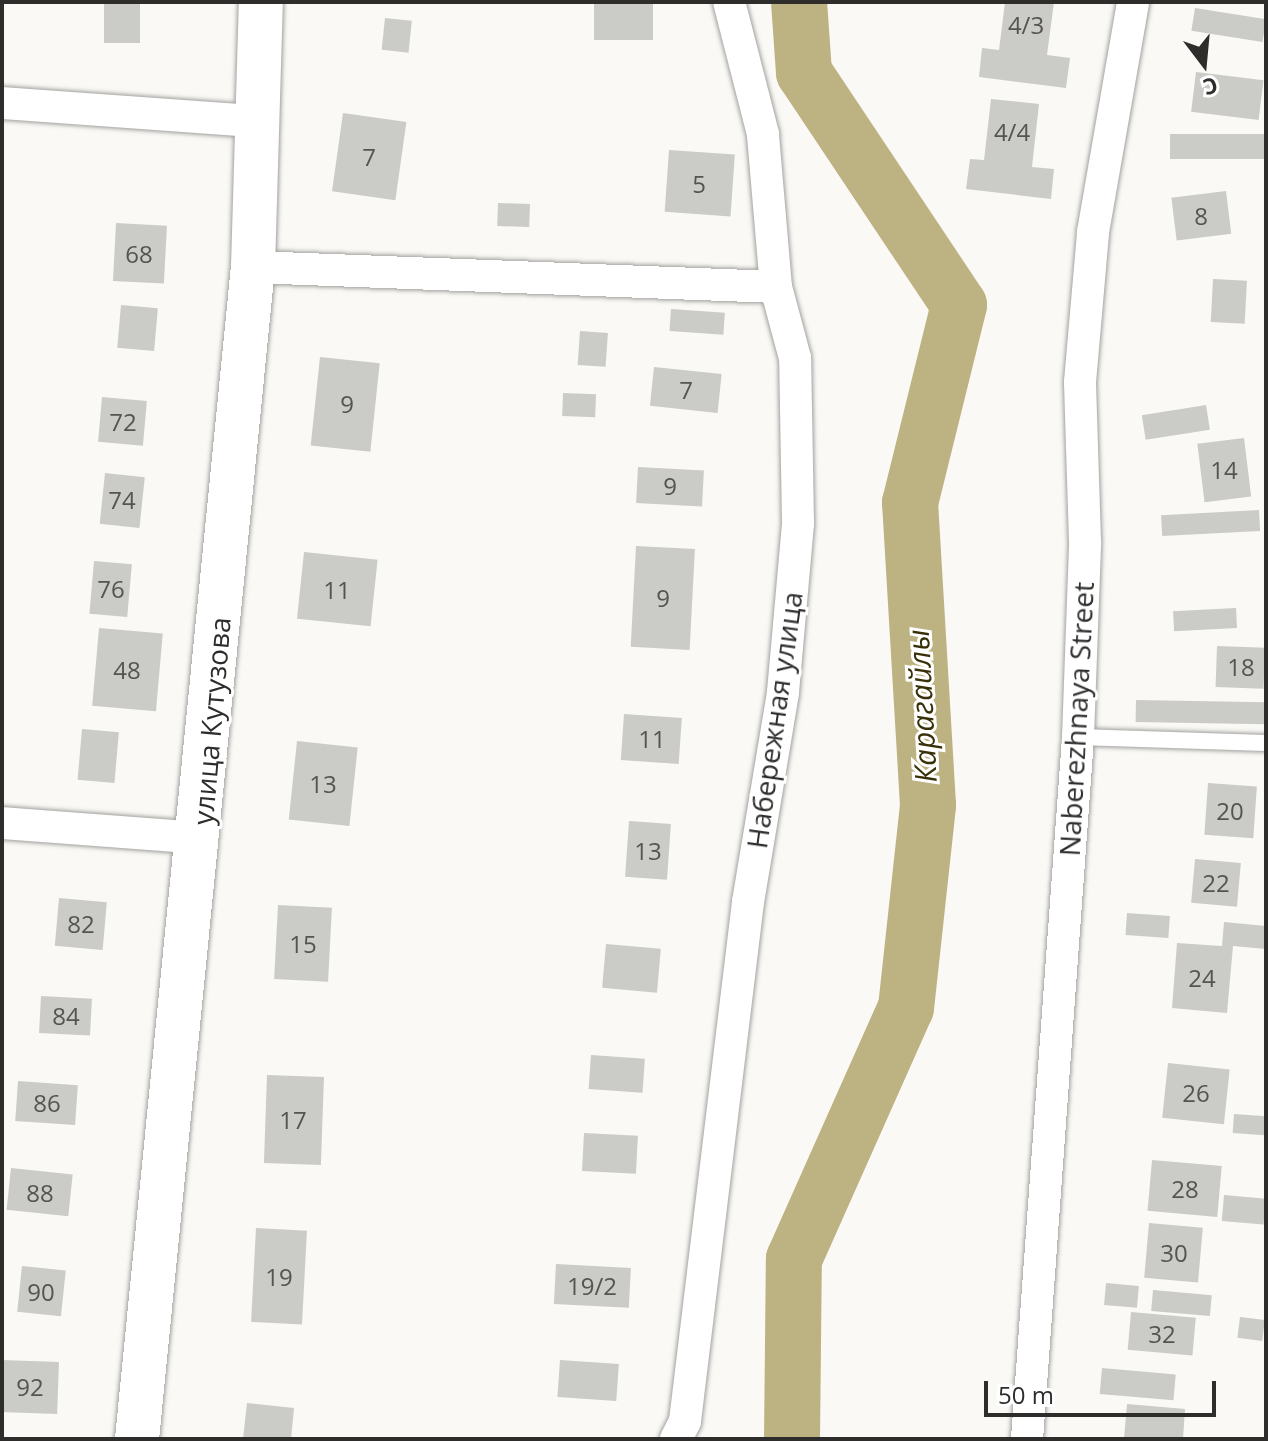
<!DOCTYPE html>
<html>
<head>
<meta charset="utf-8">
<style>
	body { margin:0 }
	#map { position:relative; width:1268px; height:1441px; overflow:hidden; background:#faf9f6; font-family:"Open Sans",sans-serif }
	div>[style] { position:absolute }
	[style*='--x'] { left:calc(var(--x)*1px); top:calc(var(--y)*1px); width:calc(var(--w)*1px); rotate:calc(var(--a)*1deg) }
	.river>* { height:56px; margin:-28px; padding:0 28px; transform-origin:28px; border-radius:28px; background:#bdb281 }
	.building>* { inset:0; background:#cbcbc8; transform-origin:0 0 }
	.roads { filter:drop-shadow(0 0 2px #a2a29f) drop-shadow(0 0 2px #a2a29f) }
	.service>* { height:16px; margin:-8px; padding:0 8px; transform-origin:8px; border-radius:8px; background:#fff }
	.minor>* { height:32px; margin:-16px; padding:0 16px; transform-origin:16px; border-radius:16px; background:#fff }
	.secondary>* { height:44px; margin:-22px; padding:0 22px; transform-origin:22px; border-radius:22px; background:#fff }
	span { translate:-50% -50%; white-space:nowrap; text-align:center; line-height:1.15; -webkit-text-stroke:6px #fff; paint-order:stroke }
	.number-label { font-size:24px; color:#555453 }
	.number-label span { -webkit-text-stroke-width:0 }
	.street-label { font-size:28px; color:#2e2d2c }
	.water-label { font-size:30px; color:#383007; font-style:italic }
	.frame { position:absolute; inset:0; border:4px solid #2e2d2c; pointer-events:none }
	.north { position:absolute; left:1164px; top:24px; width:80px; height:80px; -webkit-text-stroke:6px #fff; paint-order:stroke; rotate:164deg; font-size:22px; font-weight:700; line-height:32px; text-align:center; color:#2e2d2c }
	.north::after { content:''; display:block; margin:auto; width:28px; height:36px; background:#2e2d2c; clip-path:polygon(50% 0,100% 100%,50% 72%,0 100%) }
	.scale { position:absolute; left:984px; top:1381px; width:232px; height:36px; box-sizing:border-box; border:4px solid #2e2d2c; border-top:0; padding-left:10px; font-size:24px; line-height:28px; white-space:nowrap; color:#2e2d2c; -webkit-text-stroke:6px #fff; paint-order:stroke }
</style>
</head>
<body>
<div id="map">
	<div class="river">
		<i style="--x:792;--y:1439;--w:180;--a:-89.4"></i>
		<i style="--x:794;--y:1259;--w:275;--a:-66"></i>
		<i style="--x:906;--y:1008;--w:204;--a:-83.8"></i>
		<i style="--x:928;--y:805;--w:303;--a:-93.4"></i>
		<i style="--x:910;--y:503;--w:204;--a:-76.1"></i>
		<i style="--x:959;--y:305;--w:279;--a:-123.7"></i>
		<i style="--x:804;--y:73;--w:71;--a:-94"></i>
	</div>
	<div class="building">
		<i style="left:104px;top:2px;width:36px;height:41px"></i>
		<i style="left:594px;top:2px;width:59px;height:38px"></i>
		<i style="clip-path:polygon(1005px 2px,1054px 2px,1047px 55px,1070px 58px,1066px 88px,979px 77px,982px 48px,999px 50px)"></i>
		<i style="left:1195px;top:8px;width:72px;height:23px;rotate:9deg"></i>
		<i style="left:385px;top:18px;width:27px;height:32px;rotate:6deg"></i>
		<i style="left:1196px;top:72px;width:68px;height:40px;rotate:7deg"></i>
		<i style="clip-path:polygon(991px 99px,1039px 104px,1032px 167px,1054px 169px,1051px 199px,966px 189px,970px 159px,984px 160px)"></i>
		<i style="left:343px;top:113px;width:64px;height:79px;rotate:8deg"></i>
		<i style="left:1266px;top:134px;width:25px;height:96px;rotate:90deg"></i>
		<i style="left:669px;top:150px;width:66px;height:62px;rotate:4deg"></i>
		<i style="left:1226px;top:191px;width:43px;height:55px;rotate:83deg"></i>
		<i style="left:498px;top:203px;width:32px;height:23px;rotate:2deg"></i>
		<i style="left:116px;top:223px;width:51px;height:58px;rotate:3deg"></i>
		<i style="left:1213px;top:279px;width:34px;height:43px;rotate:3deg"></i>
		<i style="left:121px;top:305px;width:37px;height:43px;rotate:5deg"></i>
		<i style="left:671px;top:309px;width:54px;height:22px;rotate:4deg"></i>
		<i style="left:580px;top:331px;width:28px;height:34px;rotate:4deg"></i>
		<i style="left:320px;top:357px;width:60px;height:89px;rotate:6deg"></i>
		<i style="left:654px;top:367px;width:68px;height:39px;rotate:6deg"></i>
		<i style="left:563px;top:393px;width:33px;height:23px;rotate:2deg"></i>
		<i style="left:102px;top:397px;width:45px;height:45px;rotate:5deg"></i>
		<i style="left:1206px;top:405px;width:25px;height:65px;rotate:81deg"></i>
		<i style="left:1244px;top:438px;width:59px;height:47px;rotate:83deg"></i>
		<i style="left:638px;top:467px;width:66px;height:36px;rotate:3deg"></i>
		<i style="left:105px;top:473px;width:40px;height:51px;rotate:6deg"></i>
		<i style="left:1259px;top:510px;width:21px;height:98px;rotate:87deg"></i>
		<i style="left:636px;top:546px;width:59px;height:101px;rotate:3deg"></i>
		<i style="left:304px;top:552px;width:74px;height:67px;rotate:6deg"></i>
		<i style="left:94px;top:561px;width:38px;height:53px;rotate:5deg"></i>
		<i style="left:1236px;top:608px;width:20px;height:63px;rotate:87deg"></i>
		<i style="left:99px;top:628px;width:64px;height:78px;rotate:5deg"></i>
		<i style="left:1217px;top:646px;width:48px;height:41px;rotate:2deg"></i>
		<i style="left:1136px;top:700px;width:130px;height:22px;rotate:1deg"></i>
		<i style="left:624px;top:714px;width:58px;height:46px;rotate:4deg"></i>
		<i style="left:82px;top:729px;width:37px;height:51px;rotate:5deg"></i>
		<i style="left:297px;top:741px;width:61px;height:79px;rotate:6deg"></i>
		<i style="left:1208px;top:783px;width:49px;height:52px;rotate:4deg"></i>
		<i style="left:629px;top:821px;width:42px;height:56px;rotate:4deg"></i>
		<i style="left:1195px;top:859px;width:46px;height:44px;rotate:5deg"></i>
		<i style="left:59px;top:898px;width:48px;height:48px;rotate:5deg"></i>
		<i style="left:278px;top:905px;width:54px;height:74px;rotate:3deg"></i>
		<i style="left:1127px;top:913px;width:43px;height:22px;rotate:4deg"></i>
		<i style="clip-path:polygon(1224px 922px,1266px 926px,1266px 949px,1233px 946px,1227px 1013px,1172px 1008px,1177px 943px,1222px 946px)"></i>
		<i style="left:606px;top:944px;width:55px;height:44px;rotate:5deg"></i>
		<i style="left:41px;top:996px;width:51px;height:37px;rotate:3deg"></i>
		<i style="left:591px;top:1055px;width:54px;height:34px;rotate:4deg"></i>
		<i style="left:1168px;top:1063px;width:62px;height:55px;rotate:6deg"></i>
		<i style="left:267px;top:1075px;width:57px;height:88px;rotate:2deg"></i>
		<i style="left:18px;top:1081px;width:60px;height:40px;rotate:4deg"></i>
		<i style="left:1234px;top:1114px;width:32px;height:19px;rotate:4deg"></i>
		<i style="left:584px;top:1133px;width:54px;height:38px;rotate:3deg"></i>
		<i style="left:1152px;top:1160px;width:70px;height:51px;rotate:5deg"></i>
		<i style="left:11px;top:1168px;width:62px;height:42px;rotate:6deg"></i>
		<i style="left:1224px;top:1195px;width:42px;height:26px;rotate:5deg"></i>
		<i style="left:1149px;top:1223px;width:54px;height:55px;rotate:5deg"></i>
		<i style="left:256px;top:1228px;width:51px;height:94px;rotate:3deg"></i>
		<i style="left:556px;top:1264px;width:75px;height:40px;rotate:3deg"></i>
		<i style="left:22px;top:1266px;width:44px;height:46px;rotate:6deg"></i>
		<i style="left:1106px;top:1283px;width:33px;height:22px;rotate:5deg"></i>
		<i style="left:1153px;top:1290px;width:59px;height:21px;rotate:5deg"></i>
		<i style="left:1131px;top:1312px;width:65px;height:38px;rotate:5deg"></i>
		<i style="left:1240px;top:1317px;width:25px;height:21px;rotate:7deg"></i>
		<i style="left:2px;top:1360px;width:57px;height:52px;rotate:2deg"></i>
		<i style="left:560px;top:1360px;width:59px;height:37px;rotate:4deg"></i>
		<i style="left:1102px;top:1368px;width:74px;height:26px;rotate:5deg"></i>
		<i style="clip-path:polygon(247px 1403px,294px 1408px,291px 1439px,243px 1439px)"></i>
		<i style="clip-path:polygon(1127px 1404px,1185px 1409px,1183px 1439px,1124px 1439px)"></i>
	</div>
	<div class="roads">
		<div class="service">
			<i style="--x:1078;--y:737;--w:188;--a:1.8"></i>
		</div>
		<div class="minor">
			<i style="--x:2;--y:103;--w:253;--a:4.1"></i>
			<i style="--x:253;--y:267;--w:523;--a:2.19"></i>
			<i style="--x:2;--y:823;--w:199;--a:4.3"></i>
			<i style="--x:676;--y:1439;--w:20;--a:-63"></i>
			<i style="--x:685;--y:1421;--w:523;--a:-83.08"></i>
			<i style="--x:748;--y:902;--w:213;--a:-80.5"></i>
			<i style="--x:783;--y:692;--w:170;--a:-84.9"></i>
			<i style="--x:798;--y:523;--w:165;--a:-91"></i>
			<i style="--x:795;--y:358;--w:73;--a:-105"></i>
			<i style="--x:776;--y:287;--w:154;--a:-94.9"></i>
			<i style="--x:763;--y:134;--w:136;--a:-104.4"></i>
			<i style="--x:1027;--y:1439;--w:704;--a:-85.84"></i>
			<i style="--x:1078;--y:737;--w:195;--a:-87.9"></i>
			<i style="--x:1085;--y:542;--w:160;--a:-91.8"></i>
			<i style="--x:1080;--y:382;--w:151;--a:-85"></i>
			<i style="--x:1093;--y:232;--w:233;--a:-80.1"></i>
		</div>
		<div class="secondary">
			<i style="--x:137;--y:1439;--w:1178;--a:-84.35"></i>
			<i style="--x:253;--y:267;--w:265;--a:-88.3"></i>
		</div>
	</div>
	<div class="number-label">
		<span style="left:1026px;top:25px">4/3</span>
		<span style="left:1012px;top:132px">4/4</span>
		<span style="left:369px;top:157px">7</span>
		<span style="left:699px;top:184px">5</span>
		<span style="left:1201px;top:216px">8</span>
		<span style="left:139px;top:254px">68</span>
		<span style="left:686px;top:390px">7</span>
		<span style="left:347px;top:404px">9</span>
		<span style="left:123px;top:422px">72</span>
		<span style="left:1224px;top:470px">14</span>
		<span style="left:670px;top:486px">9</span>
		<span style="left:122px;top:500px">74</span>
		<span style="left:111px;top:589px">76</span>
		<span style="left:337px;top:590px">11</span>
		<span style="left:663px;top:598px">9</span>
		<span style="left:1241px;top:667px">18</span>
		<span style="left:127px;top:670px">48</span>
		<span style="left:652px;top:739px">11</span>
		<span style="left:323px;top:784px">13</span>
		<span style="left:1230px;top:811px">20</span>
		<span style="left:648px;top:851px">13</span>
		<span style="left:1216px;top:883px">22</span>
		<span style="left:81px;top:924px">82</span>
		<span style="left:303px;top:944px">15</span>
		<span style="left:1202px;top:978px">24</span>
		<span style="left:66px;top:1016px">84</span>
		<span style="left:1196px;top:1093px">26</span>
		<span style="left:47px;top:1103px">86</span>
		<span style="left:293px;top:1120px">17</span>
		<span style="left:1185px;top:1189px">28</span>
		<span style="left:40px;top:1193px">88</span>
		<span style="left:1174px;top:1253px">30</span>
		<span style="left:279px;top:1277px">19</span>
		<span style="left:592px;top:1286px">19/2</span>
		<span style="left:41px;top:1292px">90</span>
		<span style="left:1162px;top:1334px">32</span>
		<span style="left:30px;top:1387px">92</span>
	</div>
	<div class="street-label">
		<span style="left:1076px;top:719px;rotate:-87deg">Naberezhnaya Street</span>
		<span style="left:774px;top:720px;rotate:-82deg">Набережная улица</span>
		<span style="left:211px;top:721px;rotate:-85deg">улица Кутузова</span>
	</div>
	<div class="water-label">
		<span style="left:922px;top:706px;rotate:-93deg">Карагайлы</span>
	</div>
	<div class="frame"></div>
	<div class="north">С</div>
	<div class="scale">50 m</div>
</div>
</body>
</html>
